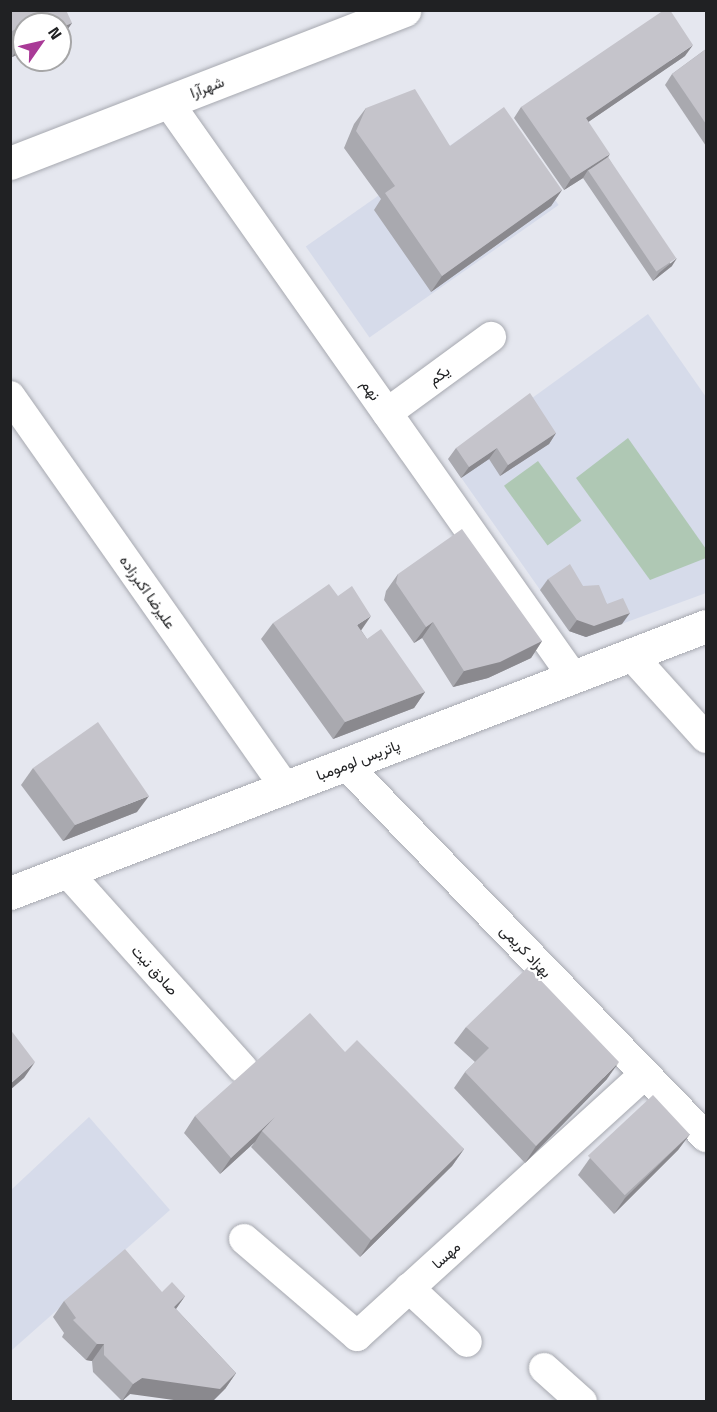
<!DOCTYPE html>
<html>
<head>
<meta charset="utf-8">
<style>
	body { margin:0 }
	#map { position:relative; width:717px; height:1412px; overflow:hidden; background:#e5e7ef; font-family:"Titillium Web",Vazirmatn,sans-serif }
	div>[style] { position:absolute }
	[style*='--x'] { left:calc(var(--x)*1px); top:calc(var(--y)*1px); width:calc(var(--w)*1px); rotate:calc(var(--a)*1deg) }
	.built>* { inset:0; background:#d6dbea; transform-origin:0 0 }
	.green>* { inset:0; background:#afc8b4; transform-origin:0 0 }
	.roads { filter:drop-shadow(0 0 2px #a7a9b0) drop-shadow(0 0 2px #a7a9b0) }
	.minor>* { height:30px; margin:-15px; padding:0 15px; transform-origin:15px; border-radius:15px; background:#fff }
	.secondary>* { height:33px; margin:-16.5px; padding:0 16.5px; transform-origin:16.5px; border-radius:16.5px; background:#fff }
	.wall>* { inset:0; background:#a9a9af }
	.shaded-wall>* { inset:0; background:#8a898e }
	.building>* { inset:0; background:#c5c4cb; transform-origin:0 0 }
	span { translate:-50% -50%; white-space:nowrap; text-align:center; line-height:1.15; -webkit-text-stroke:4.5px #fff; paint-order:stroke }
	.street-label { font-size:15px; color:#202123 }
	.frame { position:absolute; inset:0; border:12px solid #202123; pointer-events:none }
	.north { position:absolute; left:12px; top:12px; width:60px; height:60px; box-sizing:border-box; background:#fff; border:2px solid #a6a6a7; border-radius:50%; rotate:56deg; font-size:16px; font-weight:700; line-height:24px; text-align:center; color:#202123 }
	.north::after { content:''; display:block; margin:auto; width:21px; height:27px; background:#a93a97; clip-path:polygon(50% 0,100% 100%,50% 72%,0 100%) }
</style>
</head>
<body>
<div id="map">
	<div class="built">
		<i style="left:495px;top:114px;width:111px;height:231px;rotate:55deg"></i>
		<i style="clip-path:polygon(648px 314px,706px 397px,706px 593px,586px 637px,569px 631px,448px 459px)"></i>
		<i style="clip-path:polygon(89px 1117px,170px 1210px,12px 1350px,11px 1190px)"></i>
	</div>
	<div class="green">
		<i style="clip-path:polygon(628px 438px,706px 549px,706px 558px,650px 580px,576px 478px)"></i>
		<i style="left:538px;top:461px;width:74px;height:42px;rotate:54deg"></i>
	</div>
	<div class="roads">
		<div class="minor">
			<i style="--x:168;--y:102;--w:703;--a:54.84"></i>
			<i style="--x:10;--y:396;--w:479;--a:54.9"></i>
			<i style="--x:387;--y:413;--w:129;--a:-36.2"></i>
			<i style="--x:631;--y:655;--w:112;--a:47.9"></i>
			<i style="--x:346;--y:765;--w:518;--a:45.94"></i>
			<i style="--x:67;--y:872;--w:263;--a:48.2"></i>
			<i style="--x:244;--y:1239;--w:149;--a:40.6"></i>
			<i style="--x:357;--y:1336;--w:389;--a:-42.3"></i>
			<i style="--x:409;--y:1288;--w:79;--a:43"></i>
			<i style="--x:544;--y:1368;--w:51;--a:41.8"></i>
		</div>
		<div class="secondary">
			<i style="--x:10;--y:163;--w:423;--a:-21.2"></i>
			<i style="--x:10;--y:893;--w:745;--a:-20.99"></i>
		</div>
	</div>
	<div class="wall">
		<i style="clip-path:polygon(10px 10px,72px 23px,62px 37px,12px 57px,10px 54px)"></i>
		<i style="clip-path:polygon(706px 49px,706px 146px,665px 85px,672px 74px)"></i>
		<i style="clip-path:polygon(685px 56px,588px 122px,608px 157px,672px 266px,653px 281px,583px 178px,564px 190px,514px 118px,521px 107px)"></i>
		<i style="clip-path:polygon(366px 108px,450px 146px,562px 190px,551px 206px,431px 292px,374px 210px,381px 199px,344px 148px,354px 124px)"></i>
		<i style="clip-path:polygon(556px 433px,549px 444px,500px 476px,489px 459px,461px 478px,448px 459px,456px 448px)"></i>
		<i style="clip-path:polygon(398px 574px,542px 641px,531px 658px,488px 678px,453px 687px,422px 638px,414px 643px,384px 600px,386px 591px)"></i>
		<i style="clip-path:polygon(548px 579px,583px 586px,607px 604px,622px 624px,586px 637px,569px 631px,540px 590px)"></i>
		<i style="clip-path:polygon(273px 623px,361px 630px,367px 639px,425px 692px,414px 708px,333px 739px,261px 639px)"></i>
		<i style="clip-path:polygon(33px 768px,137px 812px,63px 841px,21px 785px)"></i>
		<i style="clip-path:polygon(466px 1027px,607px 1079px,525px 1163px,454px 1088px,465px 1072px,475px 1062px,454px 1043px)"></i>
		<i style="clip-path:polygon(345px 1052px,464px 1149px,452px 1166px,360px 1257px,251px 1147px,255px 1142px,220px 1174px,184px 1133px,195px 1116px)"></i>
		<i style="clip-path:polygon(690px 1134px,678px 1150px,614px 1214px,578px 1175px,590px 1158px)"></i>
		<i style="clip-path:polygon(162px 1292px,185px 1296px,176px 1309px,236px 1373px,225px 1389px,130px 1394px,122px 1401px,93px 1372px,92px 1361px,86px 1360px,62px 1337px,64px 1333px,53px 1317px,64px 1301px)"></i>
	</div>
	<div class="shaded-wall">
		<i style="clip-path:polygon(72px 23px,62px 37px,60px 38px,60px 28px)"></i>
		<i style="clip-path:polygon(24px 43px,24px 52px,12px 57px,21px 44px)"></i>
		<i style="clip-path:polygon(693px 45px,685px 56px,578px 129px,586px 118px)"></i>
		<i style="clip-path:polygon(610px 154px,603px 165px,588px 170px,583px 178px,564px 190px,571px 179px)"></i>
		<i style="clip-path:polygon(562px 190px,551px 206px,431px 292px,442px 276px)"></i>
		<i style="clip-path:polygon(677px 258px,672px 266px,653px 281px,659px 273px)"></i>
		<i style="clip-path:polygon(556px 433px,549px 444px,500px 476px,508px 465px)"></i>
		<i style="clip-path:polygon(497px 448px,489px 459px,461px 478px,469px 467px)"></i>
		<i style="clip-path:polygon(630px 613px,622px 624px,586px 637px,569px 631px,577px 620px)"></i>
		<i style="clip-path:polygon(371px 616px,360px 632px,357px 625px)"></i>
		<i style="clip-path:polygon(433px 622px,422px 638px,414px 643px,426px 627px)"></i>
		<i style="clip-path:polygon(542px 641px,531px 658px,488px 678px,453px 687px,464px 671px)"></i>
		<i style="clip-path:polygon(425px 692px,414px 708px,333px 739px,345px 722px)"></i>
		<i style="clip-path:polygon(149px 796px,137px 812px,63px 841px,75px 825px)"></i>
		<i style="clip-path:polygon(35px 1062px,24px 1078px,10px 1090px,10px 1084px)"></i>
		<i style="clip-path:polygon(619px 1062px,607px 1079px,525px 1163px,536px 1146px)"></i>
		<i style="clip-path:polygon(275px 1117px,262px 1131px,255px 1142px,220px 1174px,231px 1158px)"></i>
		<i style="clip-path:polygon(690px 1134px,678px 1150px,614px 1214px,625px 1198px)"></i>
		<i style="clip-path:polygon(464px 1149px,452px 1166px,360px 1257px,371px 1240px)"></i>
		<i style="clip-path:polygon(185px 1296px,173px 1313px,174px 1307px)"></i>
		<i style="clip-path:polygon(97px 1344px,104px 1344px,92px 1361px,86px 1360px)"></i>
		<i style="clip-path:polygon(236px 1373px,225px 1389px,213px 1401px,181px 1401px,130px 1394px,122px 1401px,133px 1384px,142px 1378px)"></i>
	</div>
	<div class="building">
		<i style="clip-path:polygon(10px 10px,66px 10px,72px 23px,60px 28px,60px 24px,24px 24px,24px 43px,21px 44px,16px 29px,10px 32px)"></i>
		<i style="clip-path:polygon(664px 10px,670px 10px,693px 45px,586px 118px,610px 154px,571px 179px,521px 107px)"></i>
		<i style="clip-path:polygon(706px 49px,706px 124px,672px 74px)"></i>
		<i style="clip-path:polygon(415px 89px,450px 146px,504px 107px,562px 190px,442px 276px,385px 193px,395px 186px,356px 131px,366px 108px)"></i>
		<i style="left:608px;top:157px;width:122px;height:24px;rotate:56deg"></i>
		<i style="clip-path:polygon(530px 393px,556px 433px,508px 465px,497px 448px,469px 467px,456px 448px)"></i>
		<i style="clip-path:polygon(462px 529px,542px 641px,500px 662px,464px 671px,433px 622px,426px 627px,396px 583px,398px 574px)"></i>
		<i style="clip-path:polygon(570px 564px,583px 586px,599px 585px,607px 604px,623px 598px,630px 613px,594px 626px,577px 620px,548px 579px)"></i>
		<i style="clip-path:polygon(329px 584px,338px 596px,352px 586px,371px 616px,357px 625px,367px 639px,381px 629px,425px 692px,345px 722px,273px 623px)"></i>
		<i style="clip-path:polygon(98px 722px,149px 796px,75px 825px,33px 768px)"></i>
		<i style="clip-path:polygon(528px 967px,619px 1062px,536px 1146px,465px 1072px,489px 1048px,466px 1027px)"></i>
		<i style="clip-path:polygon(310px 1013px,345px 1052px,357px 1040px,464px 1149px,371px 1240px,262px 1131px,275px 1117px,231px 1158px,195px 1116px)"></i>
		<i style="clip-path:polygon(10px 1029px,35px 1062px,10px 1084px)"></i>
		<i style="left:653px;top:1095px;width:54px;height:89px;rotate:47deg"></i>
		<i style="clip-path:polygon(125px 1249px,162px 1292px,172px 1282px,185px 1296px,174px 1307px,236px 1373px,220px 1389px,142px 1378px,133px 1384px,104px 1355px,104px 1344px,97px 1344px,73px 1320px,76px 1318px,64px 1301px)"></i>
	</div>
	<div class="street-label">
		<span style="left:207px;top:87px;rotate:-21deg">شهرآرا</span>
		<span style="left:439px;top:375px;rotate:-36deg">یکم</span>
		<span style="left:371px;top:390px;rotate:55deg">نهم</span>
		<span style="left:148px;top:592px;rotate:55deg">علیرضا اکبرزاده</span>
		<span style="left:358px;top:760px;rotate:-21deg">پاتریس لومومبا</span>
		<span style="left:526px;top:951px;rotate:46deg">بهزاد کریمی</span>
		<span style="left:155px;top:970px;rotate:48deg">صادق نیت</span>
		<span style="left:446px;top:1255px;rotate:-42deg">مهسا</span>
	</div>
	<div class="frame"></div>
	<div class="north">N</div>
</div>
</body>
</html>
